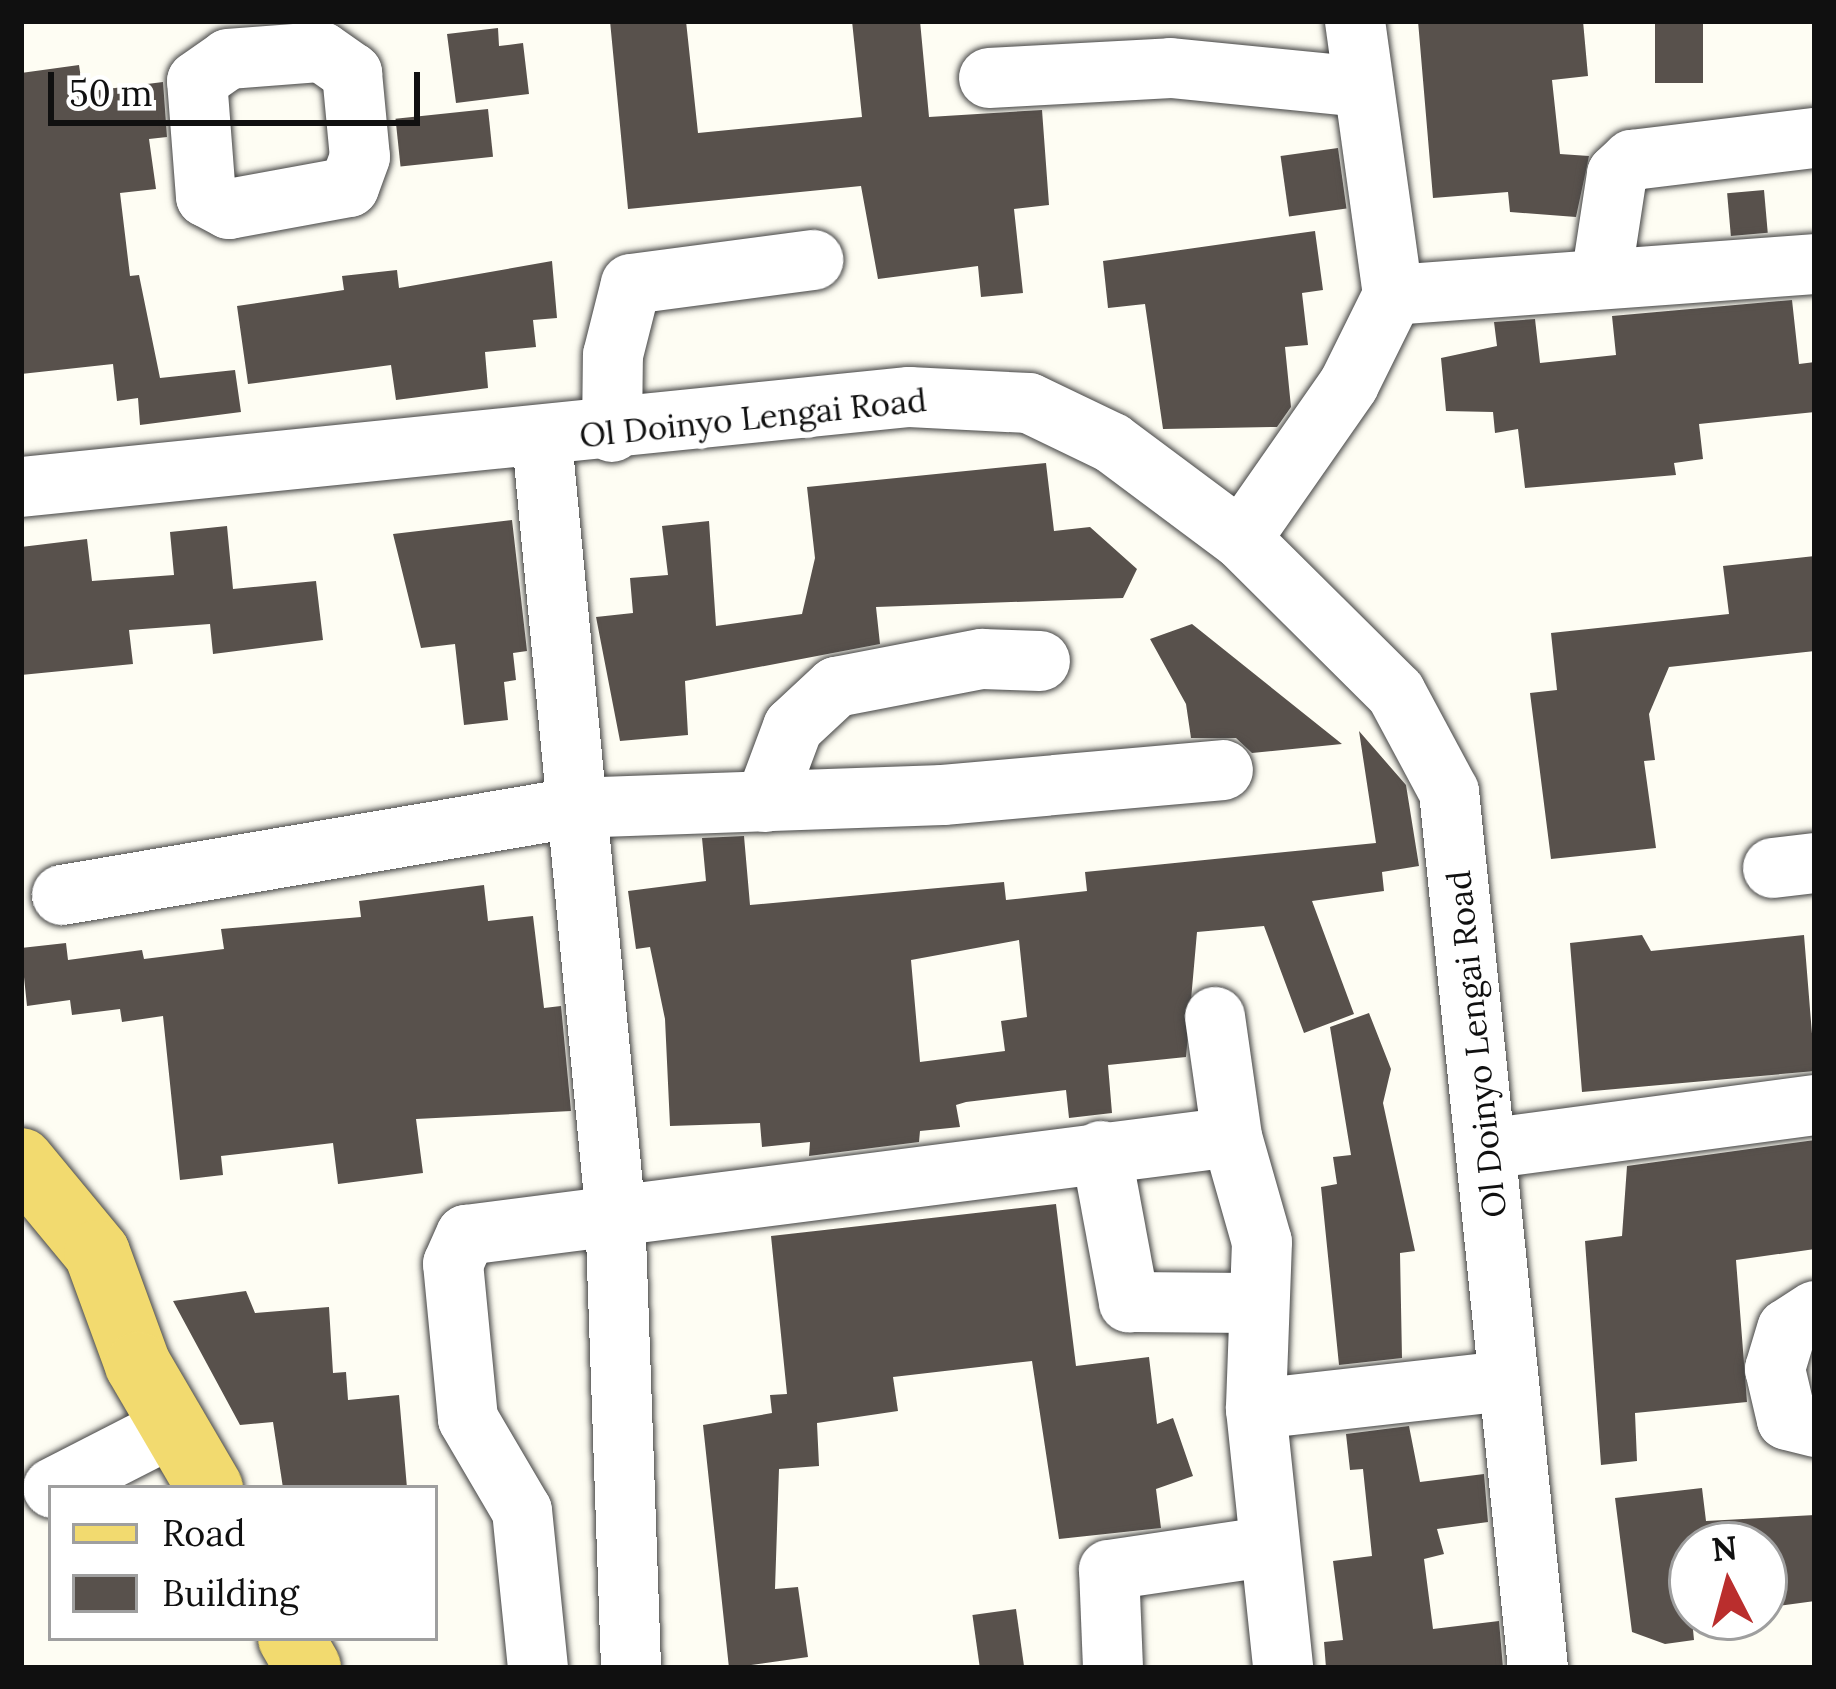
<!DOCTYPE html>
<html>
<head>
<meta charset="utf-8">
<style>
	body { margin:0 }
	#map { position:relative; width:1836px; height:1689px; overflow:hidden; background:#fefdf3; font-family:Lora,serif }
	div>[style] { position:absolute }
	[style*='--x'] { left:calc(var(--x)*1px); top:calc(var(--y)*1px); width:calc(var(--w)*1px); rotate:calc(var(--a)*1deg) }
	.building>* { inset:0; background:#58514c; transform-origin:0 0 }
	.roads { filter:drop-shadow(0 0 3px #434343) drop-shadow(0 0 3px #434343) }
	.minor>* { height:60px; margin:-30px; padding:0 30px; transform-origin:30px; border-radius:30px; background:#fff }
	.major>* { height:66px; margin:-33px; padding:0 33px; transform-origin:33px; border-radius:33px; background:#f2da6f }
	span { translate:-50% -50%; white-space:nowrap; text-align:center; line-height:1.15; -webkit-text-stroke:12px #fff; paint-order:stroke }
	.street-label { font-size:33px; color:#101010 }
	.frame { position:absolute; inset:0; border:24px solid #101010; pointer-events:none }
	.legend { position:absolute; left:48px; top:1485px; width:390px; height:156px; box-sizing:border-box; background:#fff; border:3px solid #9f9f9f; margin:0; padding:15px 21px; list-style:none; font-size:36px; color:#101010 }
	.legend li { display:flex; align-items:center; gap:24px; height:60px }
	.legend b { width:60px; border:3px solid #9f9f9f }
	.north { position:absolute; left:1668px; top:1521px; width:120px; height:120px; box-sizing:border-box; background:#fff; border:3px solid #9f9f9f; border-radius:50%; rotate:354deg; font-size:33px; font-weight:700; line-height:48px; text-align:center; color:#101010 }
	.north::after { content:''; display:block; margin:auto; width:42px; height:54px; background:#ba2e2d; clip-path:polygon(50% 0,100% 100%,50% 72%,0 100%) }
	.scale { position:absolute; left:48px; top:72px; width:372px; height:54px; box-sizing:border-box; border:6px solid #101010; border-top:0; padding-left:15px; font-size:36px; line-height:42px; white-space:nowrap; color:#101010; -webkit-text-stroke:9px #fff; paint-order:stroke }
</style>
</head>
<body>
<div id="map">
	<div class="building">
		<i style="clip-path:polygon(610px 21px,686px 21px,698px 133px,862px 117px,852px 21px,920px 21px,929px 117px,1042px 110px,1049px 205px,1014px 209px,1023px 293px,981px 297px,978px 266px,878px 279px,861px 186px,628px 209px)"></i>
		<i style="clip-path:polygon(1418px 21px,1583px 21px,1588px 76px,1552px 80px,1560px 154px,1589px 156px,1576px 217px,1510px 212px,1508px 192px,1433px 198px)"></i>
		<i style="left:1655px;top:21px;width:48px;height:62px"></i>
		<i style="clip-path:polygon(498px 28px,499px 46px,523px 43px,529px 94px,456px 103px,447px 34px)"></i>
		<i style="clip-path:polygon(79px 65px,83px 92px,163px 82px,167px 137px,149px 139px,156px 189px,120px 193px,130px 276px,139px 275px,160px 378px,235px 370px,241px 412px,140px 425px,138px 398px,117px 401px,113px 364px,21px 374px,21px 73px)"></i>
		<i style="left:488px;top:109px;width:48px;height:93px;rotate:84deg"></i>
		<i style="left:1338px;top:148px;width:61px;height:58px;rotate:82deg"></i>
		<i style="left:1764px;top:190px;width:43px;height:37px;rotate:85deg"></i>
		<i style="clip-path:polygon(1315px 231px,1323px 290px,1302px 293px,1308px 345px,1285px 347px,1291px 407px,1277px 427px,1163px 429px,1145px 304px,1108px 308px,1103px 261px)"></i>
		<i style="clip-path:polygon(552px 261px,557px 318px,533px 320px,536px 347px,485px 352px,488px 388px,396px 400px,391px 365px,248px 384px,237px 306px,344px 290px,342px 276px,397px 270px,399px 288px)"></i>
		<i style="clip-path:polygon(1792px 300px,1799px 364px,1815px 362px,1815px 412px,1699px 424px,1703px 459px,1674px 463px,1676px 475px,1525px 488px,1518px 429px,1495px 433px,1493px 412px,1446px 411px,1441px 358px,1497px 346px,1494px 322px,1535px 319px,1540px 363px,1616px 355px,1612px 316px)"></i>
		<i style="clip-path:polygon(1046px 463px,1054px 531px,1090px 527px,1137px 569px,1123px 598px,876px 607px,880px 644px,685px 681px,688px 735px,620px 741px,596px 617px,633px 613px,630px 578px,668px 575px,662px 526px,709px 521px,716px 626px,802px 614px,815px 558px,807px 487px)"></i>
		<i style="clip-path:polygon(512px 520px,527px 651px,513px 653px,516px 680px,504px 682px,508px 720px,464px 725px,455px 644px,421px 648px,393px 534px)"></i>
		<i style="clip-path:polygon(227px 526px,233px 589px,316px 581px,323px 640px,213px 654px,210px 624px,129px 630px,133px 664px,21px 675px,21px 547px,87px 539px,92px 581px,174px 575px,170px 532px)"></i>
		<i style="clip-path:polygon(1815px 556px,1815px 651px,1669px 667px,1649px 714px,1655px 760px,1644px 761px,1656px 848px,1551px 859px,1530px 693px,1557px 690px,1551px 633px,1729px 614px,1723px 566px)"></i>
		<i style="clip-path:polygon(1192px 624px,1342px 744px,1252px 753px,1236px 738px,1191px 738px,1186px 704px,1150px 639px)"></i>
		<i style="clip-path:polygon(evenodd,1359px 731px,1406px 785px,1419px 866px,1382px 872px,1384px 891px,1312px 901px,1354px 1014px,1304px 1033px,1264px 926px,1197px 932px,1186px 1057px,1108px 1065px,1112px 1113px,1069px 1118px,1066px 1090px,966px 1102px,956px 1105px,960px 1127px,920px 1131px,919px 1142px,809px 1156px,810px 1142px,762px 1147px,760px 1123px,670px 1126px,665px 1019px,650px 947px,636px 949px,628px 891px,706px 881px,702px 838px,744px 836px,750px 905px,1004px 882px,1006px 900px,1087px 891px,1085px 872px,1376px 843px,1359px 731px,1019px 940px,1027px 1017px,1001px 1021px,1005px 1051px,920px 1062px,911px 960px,1019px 940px)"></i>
		<i style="clip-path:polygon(484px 885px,488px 921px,533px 916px,544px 1008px,561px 1006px,571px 1111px,416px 1119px,423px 1173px,338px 1184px,333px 1143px,221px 1156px,223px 1175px,180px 1180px,163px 1016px,122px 1022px,120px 1009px,72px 1015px,70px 1000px,27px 1006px,21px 948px,66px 943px,68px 960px,142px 950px,144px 959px,224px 949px,221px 929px,361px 917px,359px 901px)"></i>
		<i style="clip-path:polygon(1642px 935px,1651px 951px,1804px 935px,1815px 1071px,1582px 1092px,1570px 943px)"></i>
		<i style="clip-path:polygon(1369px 1013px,1391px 1069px,1383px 1103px,1415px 1251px,1400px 1253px,1402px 1358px,1339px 1365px,1321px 1187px,1337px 1184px,1333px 1157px,1351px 1155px,1330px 1027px)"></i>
		<i style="clip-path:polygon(1815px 1140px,1815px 1249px,1736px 1260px,1747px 1402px,1635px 1413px,1637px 1461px,1601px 1465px,1585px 1241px,1622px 1236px,1627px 1166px)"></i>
		<i style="clip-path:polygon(1056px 1204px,1076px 1366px,1149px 1357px,1157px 1424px,1173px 1418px,1193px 1476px,1156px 1489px,1161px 1528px,1059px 1539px,1032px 1361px,893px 1377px,898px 1411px,817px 1423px,819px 1466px,779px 1469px,775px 1589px,798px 1587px,808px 1657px,729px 1668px,703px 1425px,772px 1413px,770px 1395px,787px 1394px,771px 1236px)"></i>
		<i style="clip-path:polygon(246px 1291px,255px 1313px,329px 1307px,333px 1373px,346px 1372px,348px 1400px,399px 1395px,407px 1488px,283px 1488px,273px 1422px,240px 1425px,173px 1301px)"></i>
		<i style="clip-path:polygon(1409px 1426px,1420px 1482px,1484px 1474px,1488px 1522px,1437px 1529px,1444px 1554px,1424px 1559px,1433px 1629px,1499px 1621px,1503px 1668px,1326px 1668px,1324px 1642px,1343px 1640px,1333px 1561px,1372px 1556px,1363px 1469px,1350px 1470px,1346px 1434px)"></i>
		<i style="clip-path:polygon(1702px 1488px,1706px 1521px,1815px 1515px,1815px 1601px,1764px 1608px,1764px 1545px,1692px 1545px,1692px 1617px,1702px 1617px,1692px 1619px,1694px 1640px,1665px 1644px,1632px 1632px,1615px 1498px)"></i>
		<i style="left:1016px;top:1609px;width:60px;height:44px;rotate:82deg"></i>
	</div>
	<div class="roads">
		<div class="minor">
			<i style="--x:322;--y:52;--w:37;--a:35"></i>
			<i style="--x:352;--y:73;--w:84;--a:84.6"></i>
			<i style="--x:360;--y:157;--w:32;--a:110"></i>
			<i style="--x:349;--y:187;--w:122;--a:169.6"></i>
			<i style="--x:229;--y:209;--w:26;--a:-152"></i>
			<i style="--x:206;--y:197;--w:116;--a:-94.4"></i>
			<i style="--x:197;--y:81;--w:38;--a:-35"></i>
			<i style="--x:228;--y:59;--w:94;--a:-4.3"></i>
			<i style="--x:989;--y:78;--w:182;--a:-3.1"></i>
			<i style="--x:1171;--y:68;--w:193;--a:5.7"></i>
			<i style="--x:1601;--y:279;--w:106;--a:-81.3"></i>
			<i style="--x:1617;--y:174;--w:21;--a:-43"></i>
			<i style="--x:1632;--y:160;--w:184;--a:-6.9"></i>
			<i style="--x:1393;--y:295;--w:423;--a:-4.2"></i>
			<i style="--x:612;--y:432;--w:77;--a:-89.3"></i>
			<i style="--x:613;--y:355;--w:73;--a:-75.8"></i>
			<i style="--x:631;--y:284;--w:184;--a:-7.5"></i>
			<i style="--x:542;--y:440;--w:771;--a:84.57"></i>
			<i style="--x:615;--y:1208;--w:460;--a:88"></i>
			<i style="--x:21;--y:487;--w:893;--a:-5.79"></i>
			<i style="--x:909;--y:397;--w:120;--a:2.9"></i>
			<i style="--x:1029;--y:403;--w:92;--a:25.7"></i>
			<i style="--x:1112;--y:443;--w:161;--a:36.7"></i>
			<i style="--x:1241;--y:539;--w:218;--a:44.8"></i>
			<i style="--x:1396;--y:693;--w:112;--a:61.8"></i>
			<i style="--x:1449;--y:792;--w:881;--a:84.2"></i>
			<i style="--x:1241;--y:539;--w:189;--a:-55.1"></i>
			<i style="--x:1349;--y:384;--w:99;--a:-63.7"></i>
			<i style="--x:1393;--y:295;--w:277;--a:-97.9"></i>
			<i style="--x:765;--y:802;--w:80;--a:-69.5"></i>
			<i style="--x:793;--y:727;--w:59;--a:-42.9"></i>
			<i style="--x:836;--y:687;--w:149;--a:-10.9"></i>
			<i style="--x:982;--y:659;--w:58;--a:2"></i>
			<i style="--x:1773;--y:868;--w:42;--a:-6.8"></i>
			<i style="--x:62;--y:895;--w:517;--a:-9.68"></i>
			<i style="--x:572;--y:808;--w:371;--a:-2"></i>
			<i style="--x:943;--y:795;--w:281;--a:-5.1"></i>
			<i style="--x:1215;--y:1017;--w:121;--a:81.9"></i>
			<i style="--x:1493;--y:1148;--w:325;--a:-7.6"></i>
			<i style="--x:1101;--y:1151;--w:154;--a:79.5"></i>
			<i style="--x:1129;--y:1302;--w:123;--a:0.5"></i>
			<i style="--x:1815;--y:1311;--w:33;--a:147"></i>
			<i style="--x:1787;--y:1329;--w:42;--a:106.7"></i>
			<i style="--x:1775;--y:1369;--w:52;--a:76.8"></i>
			<i style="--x:1787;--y:1420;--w:29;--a:14"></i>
			<i style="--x:1256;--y:1409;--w:251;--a:-6.4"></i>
			<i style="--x:53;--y:1488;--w:138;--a:-27.1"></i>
			<i style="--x:538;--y:1668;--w:158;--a:-95.8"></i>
			<i style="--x:522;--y:1511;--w:107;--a:-120.4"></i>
			<i style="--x:468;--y:1419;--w:156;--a:-95.5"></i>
			<i style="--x:453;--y:1264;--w:32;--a:-66"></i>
			<i style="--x:466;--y:1235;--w:772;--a:-7.29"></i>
			<i style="--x:1232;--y:1137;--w:109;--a:74.1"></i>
			<i style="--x:1262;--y:1242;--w:167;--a:92.1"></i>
			<i style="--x:1256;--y:1409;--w:260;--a:84"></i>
			<i style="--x:1113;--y:1668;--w:98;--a:-92.3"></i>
			<i style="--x:1109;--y:1570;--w:158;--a:-8.4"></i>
		</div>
		<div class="major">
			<i style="--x:21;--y:1161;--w:119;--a:50.4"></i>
			<i style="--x:97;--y:1253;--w:119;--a:69.9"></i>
			<i style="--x:138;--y:1365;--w:143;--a:59.7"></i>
			<i style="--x:291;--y:1638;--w:34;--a:60"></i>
		</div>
	</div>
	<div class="street-label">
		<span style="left:753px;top:418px;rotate:-6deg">Ol Doinyo Lengai Road</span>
		<span style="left:1477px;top:1044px;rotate:-96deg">Ol Doinyo Lengai Road</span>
	</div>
	<div class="frame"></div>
	<ul class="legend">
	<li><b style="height:15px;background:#f2da6f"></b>Road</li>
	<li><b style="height:33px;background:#58514c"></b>Building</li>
	</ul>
	<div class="north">N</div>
	<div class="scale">50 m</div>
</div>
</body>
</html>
